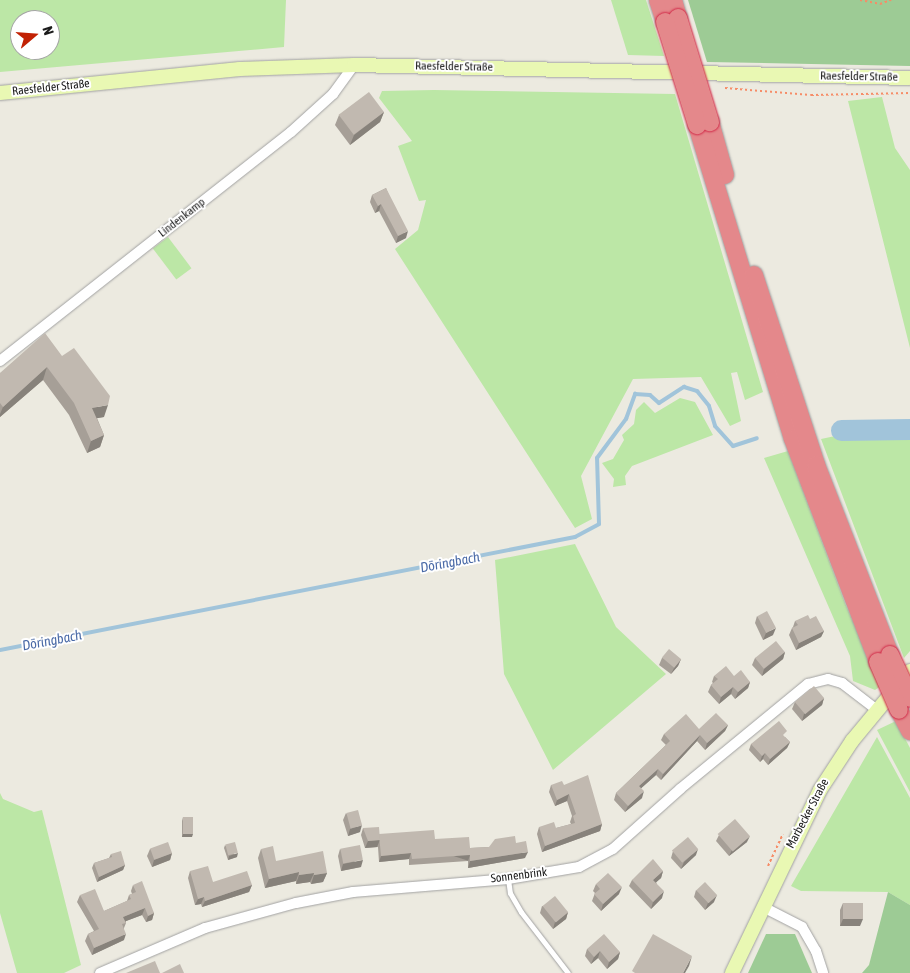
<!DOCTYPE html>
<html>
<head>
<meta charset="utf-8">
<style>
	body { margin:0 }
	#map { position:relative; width:910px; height:973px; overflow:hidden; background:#eceae0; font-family:"Asap Condensed",sans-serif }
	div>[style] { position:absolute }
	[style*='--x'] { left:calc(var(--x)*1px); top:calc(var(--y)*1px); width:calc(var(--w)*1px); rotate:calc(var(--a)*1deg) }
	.grass>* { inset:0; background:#bce7a6; transform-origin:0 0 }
	.forest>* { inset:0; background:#9dcb95 }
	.stream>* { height:4px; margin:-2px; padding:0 2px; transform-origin:2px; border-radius:2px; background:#a1c4da }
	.river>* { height:21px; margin:-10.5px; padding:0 10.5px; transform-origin:10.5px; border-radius:10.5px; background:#a1c4da }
	.path>* { height:2px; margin-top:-1px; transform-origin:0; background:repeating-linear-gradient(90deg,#f68c67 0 2.5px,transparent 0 5px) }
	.roads { filter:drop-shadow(0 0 1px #a2a2a2) drop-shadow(0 0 1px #a2a2a2) }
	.lane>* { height:5px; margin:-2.5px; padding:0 2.5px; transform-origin:2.5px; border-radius:2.5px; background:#fff }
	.street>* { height:10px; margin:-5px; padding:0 5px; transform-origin:5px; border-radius:5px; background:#fff }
	.secondary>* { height:14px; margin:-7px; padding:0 7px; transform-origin:7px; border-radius:7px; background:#e9f8b3 }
	.highway>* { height:18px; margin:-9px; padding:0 9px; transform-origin:9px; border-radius:9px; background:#e4888b }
	.bridges { filter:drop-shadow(0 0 1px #d12746) drop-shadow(0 0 1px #d12746) }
	.highway-bridge>* { height:18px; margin:-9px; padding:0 9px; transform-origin:9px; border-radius:9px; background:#e4888b }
	.wall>* { inset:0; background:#a69f97 }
	.shaded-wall>* { inset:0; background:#87827b; transform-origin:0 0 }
	.building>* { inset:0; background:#c1b9b0; transform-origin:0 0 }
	span { translate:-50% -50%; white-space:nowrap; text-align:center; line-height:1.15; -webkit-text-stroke:4px #fff; paint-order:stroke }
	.street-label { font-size:12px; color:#1b1b1b }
	.water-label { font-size:14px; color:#4a6aa7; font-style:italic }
	.north { position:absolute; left:10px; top:10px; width:50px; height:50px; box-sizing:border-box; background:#fff; border:1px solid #a4a4a4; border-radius:50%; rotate:72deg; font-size:14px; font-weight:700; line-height:20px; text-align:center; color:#1b1b1b }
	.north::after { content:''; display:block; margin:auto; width:18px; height:22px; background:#c22204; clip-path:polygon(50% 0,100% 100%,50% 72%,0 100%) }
</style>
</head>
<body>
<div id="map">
	<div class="grass">
		<i style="clip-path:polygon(evenodd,0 0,286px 0,284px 47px,0 72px,0 0,20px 20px,50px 20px,50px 50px,20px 50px,20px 20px)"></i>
		<i style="clip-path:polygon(611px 0,646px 0,664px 56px,628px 55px)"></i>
		<i style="clip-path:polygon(434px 90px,675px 94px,763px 392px,745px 400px,737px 372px,731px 373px,741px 421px,730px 426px,701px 377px,633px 379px,581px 476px,592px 519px,575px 528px,395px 249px,418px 230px,426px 200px,419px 201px,398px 146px,412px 141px,379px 98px,382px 91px)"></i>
		<i style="clip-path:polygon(882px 97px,895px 148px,910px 170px,910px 348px,848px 101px)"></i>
		<i style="left:168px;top:237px;width:39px;height:19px;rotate:53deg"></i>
		<i style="clip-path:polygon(680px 398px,695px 402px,713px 435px,632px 466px,625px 476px,626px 485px,613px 487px,614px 479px,602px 463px,613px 459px,624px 440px,622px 435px,634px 424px,636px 410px,644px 402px,655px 413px)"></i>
		<i style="clip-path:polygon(840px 435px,851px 440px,910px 438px,910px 651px,904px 658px,821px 439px)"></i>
		<i style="clip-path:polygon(788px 451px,845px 603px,881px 686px,875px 690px,853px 681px,850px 656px,764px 458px)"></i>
		<i style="clip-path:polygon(575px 544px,616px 627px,666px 674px,553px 770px,504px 674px,495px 560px)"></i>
		<i style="clip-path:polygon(896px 721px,910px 748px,910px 792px,877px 730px)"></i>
		<i style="clip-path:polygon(877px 737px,910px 798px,910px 905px,888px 892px,801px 891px,791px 886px)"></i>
		<i style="clip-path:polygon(0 793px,3px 799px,34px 812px,42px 810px,81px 965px,64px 973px,17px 973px,0 913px)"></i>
	</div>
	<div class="forest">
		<i style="clip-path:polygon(688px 0,910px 0,910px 66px,707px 62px)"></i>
		<i style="clip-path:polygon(888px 892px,910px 905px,910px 973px,862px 973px,869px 965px)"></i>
		<i style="clip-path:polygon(766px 934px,795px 934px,812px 973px,748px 973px)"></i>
	</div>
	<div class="stream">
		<i style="--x:0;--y:650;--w:586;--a:-11.12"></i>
		<i style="--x:575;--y:537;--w:27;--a:-28"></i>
		<i style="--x:599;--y:524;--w:66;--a:-91.7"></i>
		<i style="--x:597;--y:458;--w:49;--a:-53.4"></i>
		<i style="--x:626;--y:419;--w:27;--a:-70"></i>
		<i style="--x:635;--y:394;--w:15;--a:4"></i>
		<i style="--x:650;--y:395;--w:12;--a:42"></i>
		<i style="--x:659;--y:403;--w:30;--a:-33"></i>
		<i style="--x:684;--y:387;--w:14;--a:17"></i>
		<i style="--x:697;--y:391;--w:19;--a:51"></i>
		<i style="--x:709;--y:406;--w:21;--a:73"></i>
		<i style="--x:715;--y:426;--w:27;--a:48"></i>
		<i style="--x:733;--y:446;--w:25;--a:-18"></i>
	</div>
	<div class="river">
		<i style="--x:841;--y:430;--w:69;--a:-0.8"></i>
	</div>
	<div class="path">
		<i style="--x:860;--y:0;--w:20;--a:11"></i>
		<i style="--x:880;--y:4;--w:12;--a:-20"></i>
		<i style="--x:725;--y:88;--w:86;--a:4.7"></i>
		<i style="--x:811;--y:95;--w:99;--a:-1.2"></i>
		<i style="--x:768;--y:866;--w:35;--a:-65"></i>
	</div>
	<div class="roads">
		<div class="lane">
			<i style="--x:508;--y:879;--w:14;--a:82"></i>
			<i style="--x:510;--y:893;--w:22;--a:60"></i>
			<i style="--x:521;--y:912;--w:77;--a:52.4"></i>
		</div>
		<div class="street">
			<i style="--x:0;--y:361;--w:370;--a:-38.2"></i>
			<i style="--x:291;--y:132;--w:57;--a:-42.1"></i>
			<i style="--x:333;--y:94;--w:36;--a:-54"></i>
			<i style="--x:763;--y:907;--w:44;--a:27.1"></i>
			<i style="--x:802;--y:927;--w:28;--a:60"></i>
			<i style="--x:816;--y:951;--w:23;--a:72"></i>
			<i style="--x:100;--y:973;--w:114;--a:-23.2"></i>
			<i style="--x:205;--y:928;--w:94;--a:-15.4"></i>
			<i style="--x:296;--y:903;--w:58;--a:-10.9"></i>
			<i style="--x:353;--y:892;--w:156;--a:-4.8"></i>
			<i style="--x:508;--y:879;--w:72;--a:-9.6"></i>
			<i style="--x:579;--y:867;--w:38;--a:-28"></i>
			<i style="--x:613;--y:849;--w:90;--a:-41.8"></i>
			<i style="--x:680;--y:789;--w:166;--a:-39.4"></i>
			<i style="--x:808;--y:684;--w:21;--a:-14"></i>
			<i style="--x:828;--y:679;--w:15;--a:16"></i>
			<i style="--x:842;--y:683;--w:44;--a:37.6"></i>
		</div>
		<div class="secondary">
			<i style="--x:0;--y:93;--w:241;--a:-5.7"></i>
			<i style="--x:240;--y:69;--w:114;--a:-2"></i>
			<i style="--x:354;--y:65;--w:556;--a:1.34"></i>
			<i style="--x:732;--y:973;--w:203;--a:-64.3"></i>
			<i style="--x:820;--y:790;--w:59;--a:-56.9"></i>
			<i style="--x:852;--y:741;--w:91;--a:-50.4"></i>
		</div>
		<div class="highway">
			<i style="--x:658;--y:0;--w:23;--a:72"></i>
			<i style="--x:673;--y:0;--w:19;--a:74"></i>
			<i style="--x:710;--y:122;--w:55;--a:74.2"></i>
			<i style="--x:697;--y:125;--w:328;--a:73"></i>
			<i style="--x:793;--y:439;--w:239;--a:69.1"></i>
			<i style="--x:754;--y:275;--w:200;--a:71.9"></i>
			<i style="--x:816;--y:465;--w:204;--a:68.7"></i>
			<i style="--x:899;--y:710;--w:24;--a:62"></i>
		</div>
	</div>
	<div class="bridges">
		<div class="highway-bridge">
			<i style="--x:678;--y:18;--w:109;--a:72.9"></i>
			<i style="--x:665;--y:22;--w:108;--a:72.7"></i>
			<i style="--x:890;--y:655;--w:47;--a:65.1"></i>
			<i style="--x:878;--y:662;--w:52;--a:66.4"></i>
		</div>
	</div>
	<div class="wall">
		<i style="clip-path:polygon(384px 112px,380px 122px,350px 145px,335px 125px,339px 115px)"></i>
		<i style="clip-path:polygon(386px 188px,406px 238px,396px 243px,379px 211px,375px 213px,370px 202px,372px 195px)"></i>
		<i style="clip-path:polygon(62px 356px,104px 417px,97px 418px,104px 435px,100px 447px,87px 453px,69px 415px,43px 380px,0 417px,0 373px)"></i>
		<i style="clip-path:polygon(757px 616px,773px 635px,763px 640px,755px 623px)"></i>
		<i style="clip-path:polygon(810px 619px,824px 631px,821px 637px,796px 650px,789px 635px,792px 628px,793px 627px,795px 621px)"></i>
		<i style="clip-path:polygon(785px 652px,783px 659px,762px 676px,752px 665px,755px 658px)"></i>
		<i style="clip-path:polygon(662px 658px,681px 659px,678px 666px,671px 674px,659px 665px)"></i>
		<i style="clip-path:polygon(714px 676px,734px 676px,750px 682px,748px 688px,735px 699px,731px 694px,719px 704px,708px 692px,711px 685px,713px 683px,712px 682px)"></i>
		<i style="clip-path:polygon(824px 698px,822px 705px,802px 721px,792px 709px,795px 702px)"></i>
		<i style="clip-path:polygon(728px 725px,725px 731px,705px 750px,697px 741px,661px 780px,656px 775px,641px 788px,642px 798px,625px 812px,614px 800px,616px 793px,666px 745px,661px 740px,664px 734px)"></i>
		<i style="clip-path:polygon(785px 737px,790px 742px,787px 748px,768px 765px,763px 759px,760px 762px,749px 750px,751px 744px)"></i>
		<i style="clip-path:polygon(551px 785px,564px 785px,602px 824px,600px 831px,542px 852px,537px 834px,539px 827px,556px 828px,571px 824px,570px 822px,572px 816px,567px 801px,555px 806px,549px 792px)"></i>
		<i style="clip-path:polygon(346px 813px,360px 832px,348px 836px,343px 820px)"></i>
		<i style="clip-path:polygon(183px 817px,192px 837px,182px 837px,182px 821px)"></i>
		<i style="clip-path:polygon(363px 828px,379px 834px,435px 839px,470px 848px,489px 847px,516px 843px,525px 858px,468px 868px,468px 861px,409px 865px,409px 859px,379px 862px,378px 847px,365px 848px,361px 835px)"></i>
		<i style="clip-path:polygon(719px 835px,747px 842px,729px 856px,716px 841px)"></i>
		<i style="clip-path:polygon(225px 845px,237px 857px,228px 860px,224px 848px)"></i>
		<i style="clip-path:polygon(150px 849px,172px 853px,170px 860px,152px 867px,147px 856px)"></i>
		<i style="clip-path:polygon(261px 849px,276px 861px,327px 873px,323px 882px,311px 884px,310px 882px,296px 884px,296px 881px,265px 888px,258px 858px)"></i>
		<i style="clip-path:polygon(340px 849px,361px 867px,341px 871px,338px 856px)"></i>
		<i style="clip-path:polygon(673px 851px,696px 855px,681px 869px,671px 858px)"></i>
		<i style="clip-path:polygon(111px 854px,125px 865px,123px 870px,97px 882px,92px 868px,94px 863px,109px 858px)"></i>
		<i style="clip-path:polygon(190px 871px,213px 882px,252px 885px,249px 892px,202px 907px,201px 904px,195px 905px,188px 878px)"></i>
		<i style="clip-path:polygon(663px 871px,661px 878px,656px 882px,662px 898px,651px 909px,629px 886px,632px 880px)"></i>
		<i style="clip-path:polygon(596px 884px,619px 894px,601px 911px,592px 901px,595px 893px,593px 891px)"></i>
		<i style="clip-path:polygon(133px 885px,154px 913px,152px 920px,146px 922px,142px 915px,126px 921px,126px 923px,124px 928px,124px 940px,92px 955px,85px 941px,88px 934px,94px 931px,77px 902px,80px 895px,104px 911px,127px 901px,129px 895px,132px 894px,131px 891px)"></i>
		<i style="clip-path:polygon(696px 890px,714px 902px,705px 910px,694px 897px)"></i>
		<i style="clip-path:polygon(843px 903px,860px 926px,840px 926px,840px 910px)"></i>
		<i style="clip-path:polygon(542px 906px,568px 912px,566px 919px,553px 929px,540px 913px)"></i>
		<i style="clip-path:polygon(587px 949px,620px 952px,618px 959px,607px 969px,598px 958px,591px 964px,585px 956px)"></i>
	</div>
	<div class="shaded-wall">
		<i style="clip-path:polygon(384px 112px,380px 122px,350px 145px,354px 135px)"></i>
		<i style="clip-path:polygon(381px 204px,379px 211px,375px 213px,378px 206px)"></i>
		<i style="clip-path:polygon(408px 231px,406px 238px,396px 243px,398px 236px)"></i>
		<i style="clip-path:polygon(47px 367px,43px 380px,0 417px,0 414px,3px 407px)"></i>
		<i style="clip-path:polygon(108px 405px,104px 417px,87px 420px,92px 408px)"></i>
		<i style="clip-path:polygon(104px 435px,100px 447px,87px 453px,91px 441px)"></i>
		<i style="clip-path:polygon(776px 628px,773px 635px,763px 640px,766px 633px)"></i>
		<i style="clip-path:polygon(824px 631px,821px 637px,796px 650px,799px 643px)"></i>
		<i style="clip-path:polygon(785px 652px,783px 659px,762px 676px,764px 669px)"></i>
		<i style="clip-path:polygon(681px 659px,678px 666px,671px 674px,674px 668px)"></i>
		<i style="clip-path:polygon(750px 682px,748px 688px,735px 699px,738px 692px)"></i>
		<i style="clip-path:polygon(733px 687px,731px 694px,719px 704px,721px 697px)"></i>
		<i style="clip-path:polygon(824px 698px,822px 705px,802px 721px,804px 714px)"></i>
		<i style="clip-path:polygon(728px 725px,725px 731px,705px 750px,707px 743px)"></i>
		<i style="clip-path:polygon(700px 735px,697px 741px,661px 780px,663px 774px)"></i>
		<i style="clip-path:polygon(790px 742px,787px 748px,768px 765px,770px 759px)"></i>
		<i style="clip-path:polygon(765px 753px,763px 759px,760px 762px,762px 756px)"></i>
		<i style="clip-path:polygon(658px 769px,656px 775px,637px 792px,639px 786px)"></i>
		<i style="clip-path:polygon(644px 791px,642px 798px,625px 812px,628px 806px)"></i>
		<i style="clip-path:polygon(569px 794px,567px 801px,555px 806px,557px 800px)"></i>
		<i style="clip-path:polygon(602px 824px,600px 831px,542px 852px,545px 846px)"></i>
		<i style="clip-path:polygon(362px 825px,360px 832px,348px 836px,350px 829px)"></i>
		<i style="clip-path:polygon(183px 834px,193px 834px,192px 837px,182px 837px)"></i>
		<i style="clip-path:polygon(750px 836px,747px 842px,729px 856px,732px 850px)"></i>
		<i style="clip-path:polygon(380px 840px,377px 847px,365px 848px,368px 841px)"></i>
		<i style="clip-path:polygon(698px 849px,696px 855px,681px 869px,684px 862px)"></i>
		<i style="clip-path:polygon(528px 852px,525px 858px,468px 868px,470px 861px)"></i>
		<i style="clip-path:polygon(172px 853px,170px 860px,152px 867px,154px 860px)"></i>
		<i style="clip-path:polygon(238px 853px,237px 857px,228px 860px,229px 856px)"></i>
		<i style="clip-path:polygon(411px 853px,409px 859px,379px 862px,381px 856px)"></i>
		<i style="left:470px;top:855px;width:6px;height:58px;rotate:108deg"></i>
		<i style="clip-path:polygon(363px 860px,361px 867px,341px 871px,343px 864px)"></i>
		<i style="clip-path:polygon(125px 865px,123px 870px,97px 882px,99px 877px)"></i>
		<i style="clip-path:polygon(663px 871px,661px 878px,651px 887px,653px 880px)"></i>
		<i style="clip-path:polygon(299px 872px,296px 881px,265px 888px,269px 879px)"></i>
		<i style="clip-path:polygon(314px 873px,310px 882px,296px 884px,299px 875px)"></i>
		<i style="clip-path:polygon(327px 873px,323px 882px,311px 884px,314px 875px)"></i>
		<i style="clip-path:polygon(252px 885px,249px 892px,202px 907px,205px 901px)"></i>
		<i style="clip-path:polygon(622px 887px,619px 894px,601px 911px,603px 904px)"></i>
		<i style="clip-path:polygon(664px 891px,662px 898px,651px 909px,653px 902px)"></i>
		<i style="clip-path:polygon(717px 895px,714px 902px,705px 910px,708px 903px)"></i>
		<i style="clip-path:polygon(204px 897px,201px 904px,195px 905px,198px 899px)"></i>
		<i style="clip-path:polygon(145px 908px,142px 915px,121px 923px,123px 917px)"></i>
		<i style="clip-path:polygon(568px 912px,566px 919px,553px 929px,555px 922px)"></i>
		<i style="clip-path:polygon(154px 913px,152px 920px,146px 922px,148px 916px)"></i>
		<i style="clip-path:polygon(843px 919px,863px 919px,860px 926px,840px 926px)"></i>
		<i style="clip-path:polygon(126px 934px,124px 940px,92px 955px,94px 948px)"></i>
		<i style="clip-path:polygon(600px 951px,598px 958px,591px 964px,594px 957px)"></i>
		<i style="clip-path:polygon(620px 952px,618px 959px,607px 969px,609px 962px)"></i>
		<i style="clip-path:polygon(692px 956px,689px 966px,685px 973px,683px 973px)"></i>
	</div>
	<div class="building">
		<i style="left:369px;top:92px;width:25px;height:38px;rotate:53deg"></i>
		<i style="clip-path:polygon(386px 188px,408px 231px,398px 236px,381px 204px,378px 206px,372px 195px)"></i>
		<i style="clip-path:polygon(45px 333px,62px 356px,74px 348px,110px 396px,108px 405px,92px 408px,104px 435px,91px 441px,74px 403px,47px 367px,3px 407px,0 403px,0 373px)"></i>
		<i style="left:767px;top:611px;width:19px;height:11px;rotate:62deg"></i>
		<i style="clip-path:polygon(808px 615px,810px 619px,816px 616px,824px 631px,799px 643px,792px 628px,798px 625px,795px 621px)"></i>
		<i style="left:776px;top:641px;width:14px;height:27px;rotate:51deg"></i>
		<i style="left:669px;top:649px;width:16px;height:11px;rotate:40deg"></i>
		<i style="clip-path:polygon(726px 666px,734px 676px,741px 670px,750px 682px,738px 692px,733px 687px,721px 697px,711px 685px,718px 679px,714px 676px)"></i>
		<i style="left:814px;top:686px;width:16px;height:25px;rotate:50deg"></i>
		<i style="clip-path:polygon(716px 713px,728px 725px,707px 743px,700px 735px,663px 774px,658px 769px,639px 786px,644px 791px,628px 806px,616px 793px,670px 741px,664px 734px,686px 714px,699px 729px)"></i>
		<i style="clip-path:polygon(779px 721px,787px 731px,783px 735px,790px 742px,770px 759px,765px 753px,762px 756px,751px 744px)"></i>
		<i style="clip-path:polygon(588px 775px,602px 824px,545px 846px,539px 827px,554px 822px,556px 828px,575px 823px,573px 816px,576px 814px,569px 794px,557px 800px,551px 785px,562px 781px,564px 785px)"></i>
		<i style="left:358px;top:810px;width:16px;height:12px;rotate:75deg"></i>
		<i style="left:183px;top:817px;width:10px;height:17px"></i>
		<i style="left:735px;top:819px;width:23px;height:23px;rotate:49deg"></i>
		<i style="clip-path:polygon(379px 827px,380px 840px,368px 841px,363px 828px)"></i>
		<i style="clip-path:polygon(434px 830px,435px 839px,469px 837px,470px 848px,489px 847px,495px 839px,515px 836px,516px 843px,526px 841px,528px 852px,470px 861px,470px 855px,412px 859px,411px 853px,381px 856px,379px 834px)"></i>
		<i style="left:688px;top:837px;width:16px;height:21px;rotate:50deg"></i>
		<i style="left:168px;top:842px;width:12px;height:19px;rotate:70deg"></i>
		<i style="left:235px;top:842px;width:11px;height:10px;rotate:75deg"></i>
		<i style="left:360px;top:845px;width:15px;height:20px;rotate:79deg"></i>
		<i style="clip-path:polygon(273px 846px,276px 861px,323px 851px,327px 873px,314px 875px,314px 873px,299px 875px,299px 872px,269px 879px,261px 849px)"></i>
		<i style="clip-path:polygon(121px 851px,125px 865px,99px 877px,94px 863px,112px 857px,111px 854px)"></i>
		<i style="clip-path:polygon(653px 859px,663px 871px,653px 880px,664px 891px,653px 902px,632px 880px)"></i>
		<i style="clip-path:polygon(208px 866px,213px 882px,247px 871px,252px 885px,205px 901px,204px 897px,198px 899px,190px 871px)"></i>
		<i style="clip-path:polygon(608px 873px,622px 887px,603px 904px,594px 894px,600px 889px,596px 884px)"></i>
		<i style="clip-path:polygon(142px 881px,154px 913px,148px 916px,145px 908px,123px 917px,126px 923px,122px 924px,126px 934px,94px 948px,88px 934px,99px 929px,80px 895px,95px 889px,104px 911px,131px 899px,129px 895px,136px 892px,133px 885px)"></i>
		<i style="left:705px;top:882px;width:18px;height:12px;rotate:47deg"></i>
		<i style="left:555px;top:896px;width:21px;height:16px;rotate:51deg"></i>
		<i style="left:843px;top:903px;width:20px;height:16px"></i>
		<i style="clip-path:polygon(604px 934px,620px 952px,609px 962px,600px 951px,594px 957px,587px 949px)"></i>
		<i style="clip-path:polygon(653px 934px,692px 956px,683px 973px,635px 973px,632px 971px)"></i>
		<i style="clip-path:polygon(155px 961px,160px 973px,126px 973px)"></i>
		<i style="clip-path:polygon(180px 964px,184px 973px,162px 973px)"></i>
	</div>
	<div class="street-label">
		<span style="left:454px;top:67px;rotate:1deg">Raesfelder Straße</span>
		<span style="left:859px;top:77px;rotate:1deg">Raesfelder Straße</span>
		<span style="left:51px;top:88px;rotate:-6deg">Raesfelder Straße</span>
		<span style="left:182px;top:218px;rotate:-38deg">Lindenkamp</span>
		<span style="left:808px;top:814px;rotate:-62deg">Marbecker Straße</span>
		<span style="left:519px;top:876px;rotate:-7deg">Sonnenbrink</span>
	</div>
	<div class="water-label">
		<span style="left:450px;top:562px;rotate:-11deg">Döringbach</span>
		<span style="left:52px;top:640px;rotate:-11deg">Döringbach</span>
	</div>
	<div class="north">N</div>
</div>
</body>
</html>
